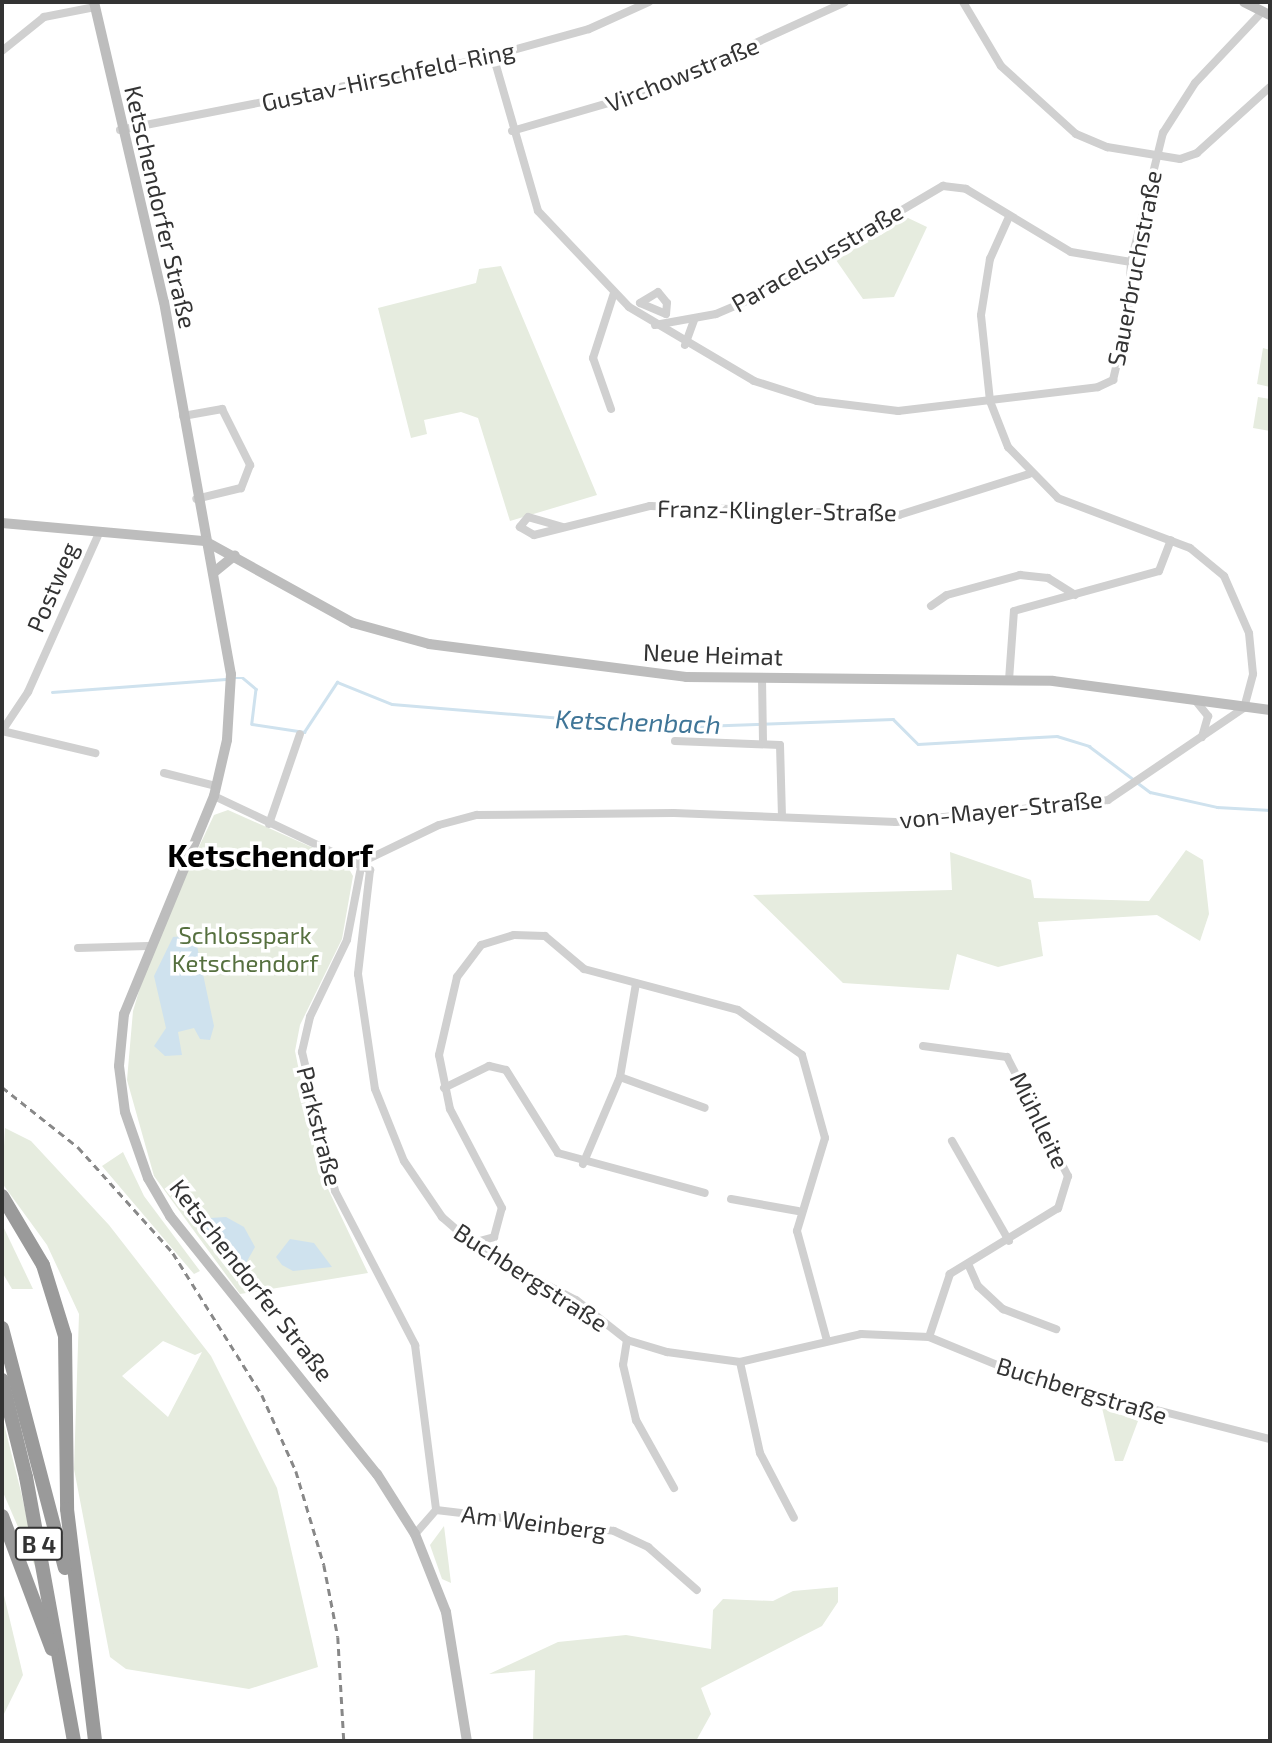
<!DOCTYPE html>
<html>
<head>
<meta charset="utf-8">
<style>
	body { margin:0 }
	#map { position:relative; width:1272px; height:1743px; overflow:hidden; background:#fff; font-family:"Exo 2",sans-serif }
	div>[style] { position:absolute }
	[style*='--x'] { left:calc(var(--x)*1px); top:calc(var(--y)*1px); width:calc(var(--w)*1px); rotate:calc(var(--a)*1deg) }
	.green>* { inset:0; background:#e6ecdf }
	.water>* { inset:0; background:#cfe2ee }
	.stream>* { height:2.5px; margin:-1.25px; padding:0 1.25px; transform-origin:1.25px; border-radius:1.25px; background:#cfe2ee }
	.street>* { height:8px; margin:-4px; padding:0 4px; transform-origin:4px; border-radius:4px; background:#d0d0d0 }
	.secondary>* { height:10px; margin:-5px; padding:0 5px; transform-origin:5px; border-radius:5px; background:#bdbdbd }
	.highway>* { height:14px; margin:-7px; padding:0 7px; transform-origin:7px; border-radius:7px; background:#9a9a9a }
	.rail>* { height:2.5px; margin-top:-1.25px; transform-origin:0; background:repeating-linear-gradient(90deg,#888 0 7px,transparent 0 12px) }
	span { translate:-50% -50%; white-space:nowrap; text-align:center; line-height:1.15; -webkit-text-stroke:7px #fff; paint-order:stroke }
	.shield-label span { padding:2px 5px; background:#fff; border:2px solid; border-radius:5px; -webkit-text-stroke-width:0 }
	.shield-label { font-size:23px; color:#333; font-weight:700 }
	.street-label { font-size:24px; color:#333 }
	.park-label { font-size:24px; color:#56703f }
	.water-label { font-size:26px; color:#3f7597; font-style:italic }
	.district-label { font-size:32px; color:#000; font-weight:700 }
	.frame { position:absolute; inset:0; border:4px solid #333; pointer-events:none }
</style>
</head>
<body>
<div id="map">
	<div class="green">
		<i style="clip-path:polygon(906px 217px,927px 227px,894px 297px,863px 299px,836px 260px)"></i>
		<i style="clip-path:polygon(501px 266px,597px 495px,510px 521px,478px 418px,461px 412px,424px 420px,427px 434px,411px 438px,378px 308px,476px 283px,479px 269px)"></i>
		<i style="clip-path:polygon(1263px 348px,1270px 350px,1270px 387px,1257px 384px)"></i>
		<i style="clip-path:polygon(1258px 397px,1270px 399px,1270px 431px,1253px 428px)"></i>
		<i style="clip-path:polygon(228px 810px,345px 862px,353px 876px,342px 939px,300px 1025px,295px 1051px,319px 1170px,368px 1273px,240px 1294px,154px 1176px,127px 1080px,133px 1011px,153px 944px,214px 815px)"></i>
		<i style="clip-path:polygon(1186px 850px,1203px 860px,1209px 914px,1200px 941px,1157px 915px,1038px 922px,1043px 956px,998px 967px,957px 954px,949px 990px,843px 983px,753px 895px,952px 890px,950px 852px,1031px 880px,1034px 898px,1149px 901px)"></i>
		<i style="clip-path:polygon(evenodd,5px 1128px,31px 1141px,109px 1225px,211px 1356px,277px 1488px,318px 1667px,249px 1689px,126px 1669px,110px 1657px,74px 1469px,79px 1314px,47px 1245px,2px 1183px,5px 1128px,163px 1341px,195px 1355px,202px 1352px,168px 1417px,122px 1376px,163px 1341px)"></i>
		<i style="clip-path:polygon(123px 1152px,144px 1196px,200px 1271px,194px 1274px,102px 1166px)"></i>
		<i style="clip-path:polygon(2px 1224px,33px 1289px,12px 1289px,2px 1272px)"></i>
		<i style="clip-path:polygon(1102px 1408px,1138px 1421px,1123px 1461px,1115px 1461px)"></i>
		<i style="clip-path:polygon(2px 1416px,21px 1492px,41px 1580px,2px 1490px)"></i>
		<i style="clip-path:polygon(444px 1526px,451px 1583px,442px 1579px,430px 1545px)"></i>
		<i style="clip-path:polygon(2px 1587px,23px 1675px,2px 1718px)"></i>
		<i style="clip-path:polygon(838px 1587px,838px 1602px,822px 1626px,701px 1688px,711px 1714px,696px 1741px,533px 1741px,535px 1670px,489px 1674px,558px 1642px,626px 1635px,711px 1649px,713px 1610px,723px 1599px,773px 1601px,793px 1591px)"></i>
	</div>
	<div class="water">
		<i style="clip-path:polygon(183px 936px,196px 941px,214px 1026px,210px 1040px,200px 1039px,194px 1028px,178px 1032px,182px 1055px,165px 1056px,154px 1046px,166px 1028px,154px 976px,173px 937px)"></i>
		<i style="clip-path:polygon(226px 1217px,244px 1227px,255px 1247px,246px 1263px,223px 1260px,198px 1230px,210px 1218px)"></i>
		<i style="clip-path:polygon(290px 1239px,314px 1243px,332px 1267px,293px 1271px,282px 1265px,276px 1257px)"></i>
	</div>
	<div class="stream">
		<i style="--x:233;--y:678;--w:10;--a:0"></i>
		<i style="--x:243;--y:678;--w:17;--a:40"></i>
		<i style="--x:256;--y:689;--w:35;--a:97"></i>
		<i style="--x:252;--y:724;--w:53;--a:8.7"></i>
		<i style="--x:304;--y:732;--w:60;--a:-56.6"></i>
		<i style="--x:337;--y:682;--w:59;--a:21.8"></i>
		<i style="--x:392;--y:704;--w:170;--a:4.7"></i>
		<i style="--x:561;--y:718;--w:139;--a:3.3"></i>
		<i style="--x:700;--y:726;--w:193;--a:-2.1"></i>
		<i style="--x:893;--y:719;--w:35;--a:45"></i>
		<i style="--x:918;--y:744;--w:139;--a:-3.3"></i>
		<i style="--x:1057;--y:736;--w:34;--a:17"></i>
		<i style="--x:1089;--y:746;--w:55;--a:36.9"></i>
		<i style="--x:52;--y:692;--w:174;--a:-4.3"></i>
		<i style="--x:1138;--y:783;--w:15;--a:37"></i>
		<i style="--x:1150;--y:792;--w:69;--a:12.6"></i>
		<i style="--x:1217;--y:807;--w:53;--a:3.2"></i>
	</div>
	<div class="street">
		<i style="--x:963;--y:2;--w:74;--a:59.3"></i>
		<i style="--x:1001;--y:66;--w:101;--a:42.2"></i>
		<i style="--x:1076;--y:134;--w:34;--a:23"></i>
		<i style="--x:1107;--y:147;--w:74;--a:9.3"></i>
		<i style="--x:1180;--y:159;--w:18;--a:-19"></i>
		<i style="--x:1197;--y:153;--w:98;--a:-42.1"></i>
		<i style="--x:2;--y:51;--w:54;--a:-39"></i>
		<i style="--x:44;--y:17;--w:52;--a:-11.1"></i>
		<i style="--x:493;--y:55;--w:162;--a:73.9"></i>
		<i style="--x:538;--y:211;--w:132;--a:46.5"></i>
		<i style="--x:629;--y:307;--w:145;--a:30.6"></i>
		<i style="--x:754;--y:381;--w:66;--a:17.6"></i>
		<i style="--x:817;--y:401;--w:82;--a:7"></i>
		<i style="--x:898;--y:411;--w:201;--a:-6.8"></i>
		<i style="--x:1098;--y:387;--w:17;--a:-25"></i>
		<i style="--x:1113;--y:380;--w:65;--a:-76.6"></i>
		<i style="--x:1128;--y:317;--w:55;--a:-86.9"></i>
		<i style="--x:1131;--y:262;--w:133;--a:-76.1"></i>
		<i style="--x:1163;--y:133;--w:59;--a:-57.4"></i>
		<i style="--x:1195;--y:83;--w:98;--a:-46.7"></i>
		<i style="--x:120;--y:130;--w:360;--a:-11.1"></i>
		<i style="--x:473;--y:61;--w:120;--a:-15.4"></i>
		<i style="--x:589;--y:29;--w:66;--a:-24.2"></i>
		<i style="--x:512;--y:131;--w:144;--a:-16.2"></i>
		<i style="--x:650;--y:91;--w:214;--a:-24.5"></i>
		<i style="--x:658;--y:292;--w:14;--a:51"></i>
		<i style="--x:667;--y:303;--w:11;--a:95"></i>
		<i style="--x:666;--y:314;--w:28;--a:-157"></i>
		<i style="--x:640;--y:303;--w:21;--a:-31"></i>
		<i style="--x:655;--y:325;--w:62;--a:-10.2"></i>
		<i style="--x:716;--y:314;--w:38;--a:-23"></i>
		<i style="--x:751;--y:299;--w:223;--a:-30.5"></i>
		<i style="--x:943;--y:186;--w:23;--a:7"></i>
		<i style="--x:966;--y:189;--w:122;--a:31"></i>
		<i style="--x:1071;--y:252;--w:61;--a:9.5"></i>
		<i style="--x:685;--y:345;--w:27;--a:-70"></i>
		<i style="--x:611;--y:409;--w:54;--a:-109.4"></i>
		<i style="--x:593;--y:358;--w:68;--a:-72.1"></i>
		<i style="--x:183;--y:416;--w:40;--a:-10"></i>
		<i style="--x:222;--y:409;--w:63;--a:63.4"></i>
		<i style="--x:250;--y:465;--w:25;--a:111"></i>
		<i style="--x:241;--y:488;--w:46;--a:166.3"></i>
		<i style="--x:563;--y:527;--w:36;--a:-164"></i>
		<i style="--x:528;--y:517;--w:13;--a:129"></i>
		<i style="--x:520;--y:527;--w:16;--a:30"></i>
		<i style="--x:534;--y:535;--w:120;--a:-14"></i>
		<i style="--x:650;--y:506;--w:249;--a:2.1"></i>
		<i style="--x:899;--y:515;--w:136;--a:-17.5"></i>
		<i style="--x:931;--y:606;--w:19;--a:-35"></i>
		<i style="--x:947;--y:595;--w:76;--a:-15.3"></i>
		<i style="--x:1020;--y:575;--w:28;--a:6"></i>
		<i style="--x:1048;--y:578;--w:32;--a:32"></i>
		<i style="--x:762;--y:678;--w:64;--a:89.1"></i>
		<i style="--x:1009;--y:680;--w:69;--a:-85.9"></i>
		<i style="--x:1014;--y:611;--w:150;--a:-15.4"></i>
		<i style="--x:1159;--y:571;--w:33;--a:-69"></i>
		<i style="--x:1195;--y:700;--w:21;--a:51"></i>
		<i style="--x:1208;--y:716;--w:22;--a:106"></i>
		<i style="--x:2;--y:731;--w:47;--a:-56.3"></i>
		<i style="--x:28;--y:692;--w:174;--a:-65.9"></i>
		<i style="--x:2;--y:731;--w:96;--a:13.3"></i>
		<i style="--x:675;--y:741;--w:105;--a:2.2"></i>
		<i style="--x:780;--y:745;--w:70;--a:88.4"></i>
		<i style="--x:164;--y:773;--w:54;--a:14"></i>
		<i style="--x:214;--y:796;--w:173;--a:25.4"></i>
		<i style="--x:370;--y:870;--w:105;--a:96.6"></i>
		<i style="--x:358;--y:974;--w:116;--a:81.6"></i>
		<i style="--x:375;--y:1089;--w:78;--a:68.1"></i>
		<i style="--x:404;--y:1161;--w:68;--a:55.8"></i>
		<i style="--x:442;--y:1217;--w:40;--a:41"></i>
		<i style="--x:472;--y:1243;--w:23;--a:-15"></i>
		<i style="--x:494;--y:1237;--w:30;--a:-75"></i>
		<i style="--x:502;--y:1208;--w:112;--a:-117.7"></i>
		<i style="--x:450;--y:1109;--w:55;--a:-101.5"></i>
		<i style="--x:439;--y:1055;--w:80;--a:-77"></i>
		<i style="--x:457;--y:977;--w:40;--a:-53"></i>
		<i style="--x:481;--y:945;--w:34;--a:-17"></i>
		<i style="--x:514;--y:935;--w:31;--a:2"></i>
		<i style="--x:545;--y:936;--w:51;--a:40.2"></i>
		<i style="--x:584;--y:969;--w:159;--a:14.9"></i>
		<i style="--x:738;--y:1010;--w:78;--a:35.1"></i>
		<i style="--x:802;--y:1055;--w:86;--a:74.5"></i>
		<i style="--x:825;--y:1138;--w:97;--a:106.8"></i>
		<i style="--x:797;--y:1231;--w:114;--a:74.7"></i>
		<i style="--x:269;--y:824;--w:95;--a:-71"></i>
		<i style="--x:362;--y:862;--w:85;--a:-25.7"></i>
		<i style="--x:439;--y:825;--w:39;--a:-15"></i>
		<i style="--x:477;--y:815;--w:197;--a:-0.6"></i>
		<i style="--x:674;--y:813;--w:222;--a:2.3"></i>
		<i style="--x:896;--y:822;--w:213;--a:-5.9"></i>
		<i style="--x:1108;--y:800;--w:164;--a:-34.1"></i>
		<i style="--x:1244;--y:708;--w:35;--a:-75"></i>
		<i style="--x:1253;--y:674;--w:41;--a:-95.6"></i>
		<i style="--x:1249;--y:633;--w:62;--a:-113.7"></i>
		<i style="--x:1224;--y:576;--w:44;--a:-140.5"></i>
		<i style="--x:1190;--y:548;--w:141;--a:-159.3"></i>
		<i style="--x:1058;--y:498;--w:71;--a:-134.4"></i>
		<i style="--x:1008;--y:447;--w:49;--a:-111.4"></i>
		<i style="--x:990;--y:401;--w:86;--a:-96"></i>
		<i style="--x:981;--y:315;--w:57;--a:-80.9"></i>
		<i style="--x:990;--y:259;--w:44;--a:-65.8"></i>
		<i style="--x:362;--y:862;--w:79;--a:100.9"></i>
		<i style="--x:347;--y:940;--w:85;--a:115.7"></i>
		<i style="--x:310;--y:1017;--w:36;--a:103"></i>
		<i style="--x:302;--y:1052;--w:143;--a:76.6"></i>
		<i style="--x:335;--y:1191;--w:174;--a:62.5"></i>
		<i style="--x:415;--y:1345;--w:166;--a:82.7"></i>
		<i style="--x:436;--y:1510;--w:32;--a:131"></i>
		<i style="--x:78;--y:948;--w:70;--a:-1.6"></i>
		<i style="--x:923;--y:1046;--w:85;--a:7.5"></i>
		<i style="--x:1007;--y:1057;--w:134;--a:62.9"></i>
		<i style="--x:1068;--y:1176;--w:34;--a:107"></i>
		<i style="--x:1058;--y:1208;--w:127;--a:148.6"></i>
		<i style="--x:950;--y:1274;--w:66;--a:108.4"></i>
		<i style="--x:620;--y:1077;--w:90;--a:20"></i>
		<i style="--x:444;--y:1088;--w:50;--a:-26.1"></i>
		<i style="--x:489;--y:1066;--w:17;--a:13"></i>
		<i style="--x:506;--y:1070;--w:98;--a:57.9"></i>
		<i style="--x:558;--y:1153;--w:152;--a:15.2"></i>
		<i style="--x:952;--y:1141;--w:115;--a:60.3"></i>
		<i style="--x:583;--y:1164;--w:95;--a:-67"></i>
		<i style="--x:620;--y:1077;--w:95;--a:-80.3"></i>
		<i style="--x:731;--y:1199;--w:68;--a:10.2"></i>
		<i style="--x:483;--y:1243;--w:15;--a:58"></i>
		<i style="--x:491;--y:1256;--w:96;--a:27.4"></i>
		<i style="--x:576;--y:1300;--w:65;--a:38.1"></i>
		<i style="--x:627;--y:1340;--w:42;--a:16.7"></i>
		<i style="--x:667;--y:1352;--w:74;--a:7.8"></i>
		<i style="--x:740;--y:1362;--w:124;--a:-13"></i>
		<i style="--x:861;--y:1334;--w:68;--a:2.5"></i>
		<i style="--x:929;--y:1337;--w:103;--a:22.3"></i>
		<i style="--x:1024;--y:1376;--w:254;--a:14.4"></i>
		<i style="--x:969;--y:1266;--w:22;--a:66"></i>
		<i style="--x:978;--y:1286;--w:34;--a:43"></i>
		<i style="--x:1003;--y:1309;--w:57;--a:20.7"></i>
		<i style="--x:627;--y:1340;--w:25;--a:99"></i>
		<i style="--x:623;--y:1365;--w:57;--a:76.7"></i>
		<i style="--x:636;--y:1420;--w:78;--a:60.8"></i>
		<i style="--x:740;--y:1362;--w:93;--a:77.6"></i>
		<i style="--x:760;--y:1453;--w:73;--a:62.4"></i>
		<i style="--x:436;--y:1510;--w:179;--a:6.7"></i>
		<i style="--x:614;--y:1531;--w:38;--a:25"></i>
		<i style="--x:648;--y:1547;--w:65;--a:41.3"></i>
	</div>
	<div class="secondary">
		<i style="--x:94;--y:2;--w:308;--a:76.9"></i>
		<i style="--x:164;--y:302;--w:378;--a:79.8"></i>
		<i style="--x:231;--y:674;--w:66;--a:93.5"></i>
		<i style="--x:227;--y:740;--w:57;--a:103.1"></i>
		<i style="--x:214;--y:796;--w:236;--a:112.4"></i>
		<i style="--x:124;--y:1014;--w:52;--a:95.5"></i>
		<i style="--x:119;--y:1066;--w:46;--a:82.6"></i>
		<i style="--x:125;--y:1112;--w:70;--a:70.8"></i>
		<i style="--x:148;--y:1178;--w:44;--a:59.9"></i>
		<i style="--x:170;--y:1216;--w:331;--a:51.3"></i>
		<i style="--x:377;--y:1474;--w:71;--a:57.7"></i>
		<i style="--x:415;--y:1534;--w:84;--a:68.3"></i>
		<i style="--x:446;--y:1612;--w:131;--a:80.8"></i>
		<i style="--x:1244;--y:2;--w:29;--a:27"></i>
		<i style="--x:2;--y:523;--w:204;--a:5.1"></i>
		<i style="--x:205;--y:541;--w:169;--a:29"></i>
		<i style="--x:353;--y:623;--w:79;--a:15.4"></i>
		<i style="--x:429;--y:644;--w:259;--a:7.3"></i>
		<i style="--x:686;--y:677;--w:367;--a:0.6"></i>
		<i style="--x:1053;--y:681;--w:219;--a:7.6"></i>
		<i style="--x:213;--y:573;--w:28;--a:-39"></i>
	</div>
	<div class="highway">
		<i style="--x:2;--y:1196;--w:80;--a:59.3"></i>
		<i style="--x:43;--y:1265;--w:74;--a:72.8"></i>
		<i style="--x:65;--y:1336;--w:173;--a:89.3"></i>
		<i style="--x:67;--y:1509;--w:234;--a:83.1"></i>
		<i style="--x:2;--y:1328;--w:248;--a:75.3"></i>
		<i style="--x:2;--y:1380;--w:100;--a:76.1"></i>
		<i style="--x:26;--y:1477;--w:268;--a:79.7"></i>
		<i style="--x:2;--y:1516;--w:142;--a:69.4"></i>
	</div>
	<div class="rail">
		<i style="--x:2;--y:1087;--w:97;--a:38.3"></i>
		<i style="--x:78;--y:1147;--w:142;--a:48.1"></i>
		<i style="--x:173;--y:1253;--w:168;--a:57.9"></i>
		<i style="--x:262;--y:1395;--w:83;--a:65.9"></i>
		<i style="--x:296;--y:1471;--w:98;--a:73.4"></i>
		<i style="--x:324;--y:1565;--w:73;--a:79"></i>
		<i style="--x:338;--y:1637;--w:104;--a:86.7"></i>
	</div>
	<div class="shield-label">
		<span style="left:39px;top:1544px">B 4</span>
	</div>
	<div class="street-label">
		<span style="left:682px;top:74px;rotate:-22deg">Virchowstraße</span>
		<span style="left:388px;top:76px;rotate:-12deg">Gustav-Hirschfeld-Ring</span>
		<span style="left:161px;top:207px;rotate:77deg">Ketschendorfer Straße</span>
		<span style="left:817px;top:257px;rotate:-30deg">Paracelsusstraße</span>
		<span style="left:1134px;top:268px;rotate:-79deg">Sauerbruchstraße</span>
		<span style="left:777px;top:510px;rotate:1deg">Franz-Klingler-Straße</span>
		<span style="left:52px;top:587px;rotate:-67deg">Postweg</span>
		<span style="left:713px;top:654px;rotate:2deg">Neue Heimat</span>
		<span style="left:1001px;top:809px;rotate:-6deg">von-Mayer-Straße</span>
		<span style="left:1040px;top:1120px;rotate:64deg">Mühlleite</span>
		<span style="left:320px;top:1126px;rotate:76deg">Parkstraße</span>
		<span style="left:531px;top:1277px;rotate:33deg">Buchbergstraße</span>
		<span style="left:252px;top:1280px;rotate:52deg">Ketschendorfer Straße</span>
		<span style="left:1082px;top:1390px;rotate:17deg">Buchbergstraße</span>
		<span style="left:534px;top:1522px;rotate:7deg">Am Weinberg</span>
	</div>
	<div class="park-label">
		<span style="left:245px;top:949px">Schlosspark<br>Ketschendorf</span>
	</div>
	<div class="water-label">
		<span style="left:638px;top:721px;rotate:2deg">Ketschenbach</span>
	</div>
	<div class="district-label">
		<span style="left:270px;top:854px">Ketschendorf</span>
	</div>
	<div class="frame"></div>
</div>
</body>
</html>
